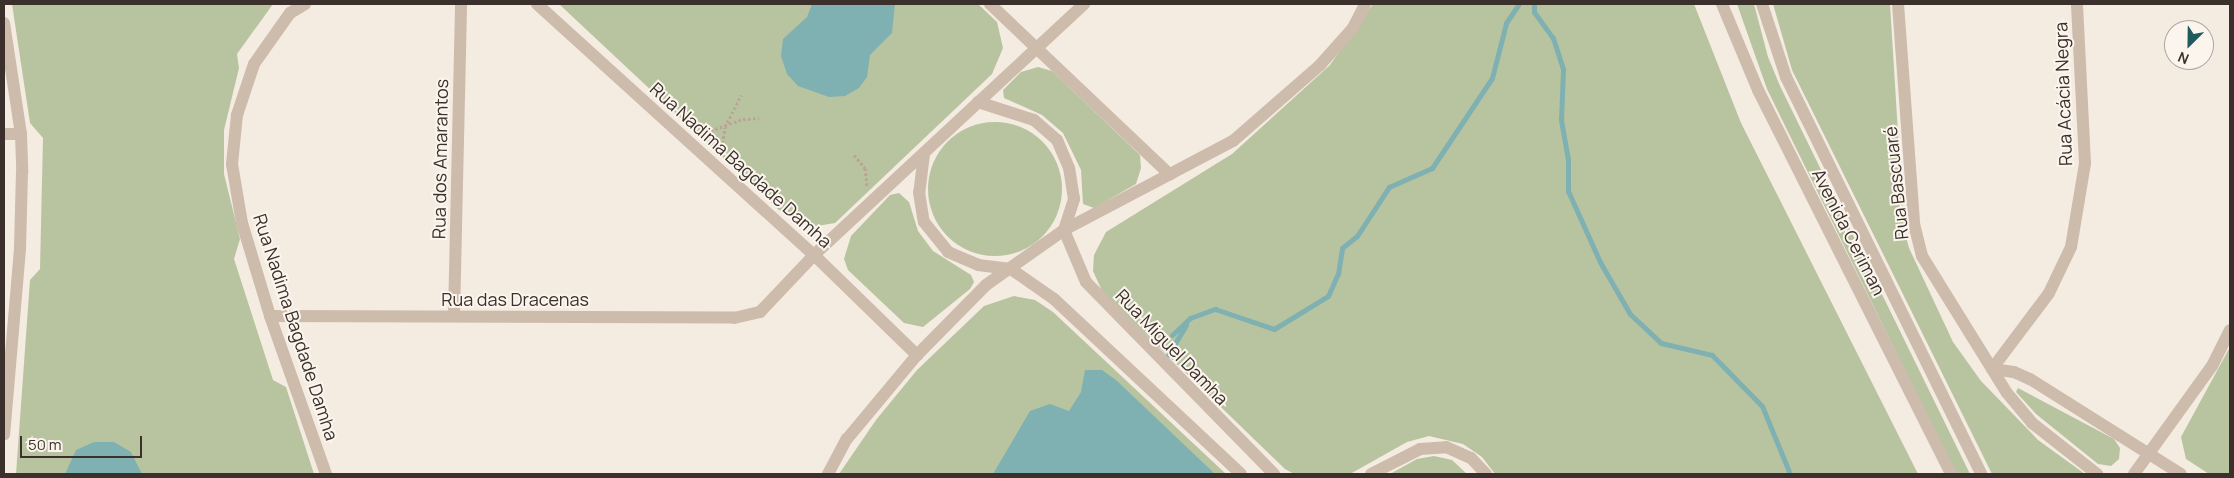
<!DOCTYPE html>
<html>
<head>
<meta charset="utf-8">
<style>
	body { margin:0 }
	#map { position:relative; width:2234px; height:478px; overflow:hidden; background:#f4ebe1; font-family:Manrope,sans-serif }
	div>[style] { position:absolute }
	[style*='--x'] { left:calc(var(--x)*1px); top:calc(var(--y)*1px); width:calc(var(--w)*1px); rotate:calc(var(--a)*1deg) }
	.green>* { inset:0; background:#b8c4a0 }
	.round { border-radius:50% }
	.water>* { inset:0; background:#7fb0b2 }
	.stream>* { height:5px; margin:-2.5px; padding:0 2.5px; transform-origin:2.5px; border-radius:2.5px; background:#7fb0b2 }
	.path>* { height:3px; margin-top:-1.5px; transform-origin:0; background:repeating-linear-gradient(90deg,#b9a596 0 2.5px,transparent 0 5px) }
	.minor>* { height:12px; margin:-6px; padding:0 6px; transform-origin:6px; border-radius:6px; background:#cdbbac }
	span { translate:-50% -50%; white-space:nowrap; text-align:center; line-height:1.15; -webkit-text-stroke:4px #fbf5ee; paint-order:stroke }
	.street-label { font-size:18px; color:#3b302b }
	.frame { position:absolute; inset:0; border:5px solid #3b302b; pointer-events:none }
	.north { position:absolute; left:2164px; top:20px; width:50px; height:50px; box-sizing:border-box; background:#fbf5ee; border:1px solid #aea6a0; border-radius:50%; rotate:203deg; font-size:14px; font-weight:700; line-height:20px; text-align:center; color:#3b302b }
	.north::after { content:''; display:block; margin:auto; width:18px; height:22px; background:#1f5a5e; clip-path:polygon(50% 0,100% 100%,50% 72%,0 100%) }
	.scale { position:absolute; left:20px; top:436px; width:122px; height:22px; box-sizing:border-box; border:2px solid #3b302b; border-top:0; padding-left:6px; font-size:15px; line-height:18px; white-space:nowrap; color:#3b302b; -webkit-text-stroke:4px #fbf5ee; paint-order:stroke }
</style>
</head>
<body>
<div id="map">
	<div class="green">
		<i style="clip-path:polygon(12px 4px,273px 4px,237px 54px,239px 68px,224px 130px,224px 174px,240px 239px,234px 259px,273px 380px,286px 387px,314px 474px,16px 474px,30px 280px,40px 269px,43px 138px,30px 123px)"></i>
		<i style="clip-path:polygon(559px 4px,978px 4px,997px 22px,1003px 48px,992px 74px,835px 223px,817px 226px,798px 222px,780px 211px)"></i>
		<i style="clip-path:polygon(1373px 4px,1694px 4px,1741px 123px,1918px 474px,1495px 474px,1482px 457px,1463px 444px,1429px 436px,1407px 442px,1350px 474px,1294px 474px,1285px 469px,1103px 293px,1093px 271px,1094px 255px,1106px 232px,1232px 154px,1330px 65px)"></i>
		<i style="clip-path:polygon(1737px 4px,1754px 4px,1768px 57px,1780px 86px,1970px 474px,1956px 474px,1767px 89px)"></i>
		<i style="clip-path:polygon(1773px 4px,1890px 4px,1904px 230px,1909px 248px,1953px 342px,1981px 381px,2038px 440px,2085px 474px,1992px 474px,1792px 70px)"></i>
		<i style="clip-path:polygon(1038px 67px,1052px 71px,1140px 155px,1141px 168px,1136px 184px,1094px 208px,1083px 204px,1081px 170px,1063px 133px,1042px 115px,1004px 98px,1003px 90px,1021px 72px)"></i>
		<i class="round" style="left:928px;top:122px;width:134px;height:134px"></i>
		<i style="clip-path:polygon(899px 193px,909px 202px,918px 231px,933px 251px,971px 275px,974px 282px,970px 289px,923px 327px,904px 323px,848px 270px,844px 259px,851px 236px,890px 195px)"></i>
		<i style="clip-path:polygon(1014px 296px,1035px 300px,1053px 312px,1226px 474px,839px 474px,876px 420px,917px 370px,984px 306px)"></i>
		<i style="clip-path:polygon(2230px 347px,2230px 474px,2209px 474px,2186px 459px,2181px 437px)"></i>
		<i style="clip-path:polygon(2018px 388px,2114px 439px,2120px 448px,2119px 459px,2111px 466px,2098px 464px,2036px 414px,2016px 392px)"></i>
		<i style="clip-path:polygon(1434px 456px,1452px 460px,1467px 474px,1390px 474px,1417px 459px)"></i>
	</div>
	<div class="water">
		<i style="clip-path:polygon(812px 4px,895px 4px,892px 33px,870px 55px,867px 77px,859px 88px,845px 96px,829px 97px,798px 86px,787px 74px,781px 56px,783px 39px,807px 17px)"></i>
		<i style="clip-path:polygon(1085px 370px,1102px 370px,1116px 380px,1215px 474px,993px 474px,1030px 411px,1050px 404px,1069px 411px,1081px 392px)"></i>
		<i style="clip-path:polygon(94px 442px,114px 442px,131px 452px,142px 474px,65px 474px,76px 450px)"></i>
	</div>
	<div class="stream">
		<i style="--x:1534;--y:4;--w:8;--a:90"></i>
		<i style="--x:1534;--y:12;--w:32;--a:54"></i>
		<i style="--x:1553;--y:38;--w:33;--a:72"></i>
		<i style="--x:1563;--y:69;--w:51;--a:92.2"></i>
		<i style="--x:1561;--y:120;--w:40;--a:80"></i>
		<i style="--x:1568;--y:159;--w:32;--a:90"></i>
		<i style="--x:1568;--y:191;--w:78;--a:65.7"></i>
		<i style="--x:1600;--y:262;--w:60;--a:60"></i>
		<i style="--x:1630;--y:314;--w:42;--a:43.1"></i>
		<i style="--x:1661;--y:343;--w:52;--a:13.2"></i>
		<i style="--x:1712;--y:355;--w:71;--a:45.6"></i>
		<i style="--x:1762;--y:406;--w:74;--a:67.6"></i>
		<i style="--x:1172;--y:335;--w:25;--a:-43"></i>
		<i style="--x:1190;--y:318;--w:27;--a:-20"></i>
		<i style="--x:1215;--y:309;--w:62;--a:18.7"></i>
		<i style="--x:1274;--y:329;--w:63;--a:-31.4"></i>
		<i style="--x:1328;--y:296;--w:24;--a:-66"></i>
		<i style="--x:1338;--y:274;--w:26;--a:-81"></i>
		<i style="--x:1342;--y:248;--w:19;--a:-39"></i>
		<i style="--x:1357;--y:236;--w:59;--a:-56.9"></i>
		<i style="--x:1389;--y:187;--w:47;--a:-23.8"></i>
		<i style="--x:1432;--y:168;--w:108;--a:-56.3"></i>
		<i style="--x:1492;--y:78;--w:57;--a:-75.7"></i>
		<i style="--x:1506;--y:23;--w:23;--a:-56"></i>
		<i style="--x:1168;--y:355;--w:35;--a:-59"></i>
	</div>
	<div class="path">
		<i style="--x:701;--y:134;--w:45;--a:-19.7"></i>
		<i style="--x:743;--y:119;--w:16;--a:-4"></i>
		<i style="--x:721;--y:153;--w:26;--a:-81"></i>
		<i style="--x:725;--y:127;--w:36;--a:-63"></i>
		<i style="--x:854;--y:155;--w:17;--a:50"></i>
		<i style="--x:865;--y:168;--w:18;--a:84"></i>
	</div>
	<div class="minor">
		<i style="--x:305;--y:4;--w:17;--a:149"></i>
		<i style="--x:290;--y:13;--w:62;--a:125.2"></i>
		<i style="--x:254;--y:64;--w:54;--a:108.4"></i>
		<i style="--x:237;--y:115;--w:49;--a:95.8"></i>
		<i style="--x:232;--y:164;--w:60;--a:80.4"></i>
		<i style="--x:242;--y:223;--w:97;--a:73.2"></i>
		<i style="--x:270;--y:316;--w:168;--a:70.5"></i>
		<i style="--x:537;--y:4;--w:374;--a:42.2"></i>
		<i style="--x:814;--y:255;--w:144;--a:44.2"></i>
		<i style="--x:990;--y:4;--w:248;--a:43.5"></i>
		<i style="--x:1722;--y:4;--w:93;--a:67.3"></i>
		<i style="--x:1758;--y:90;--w:430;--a:63.3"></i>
		<i style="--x:1762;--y:4;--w:77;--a:71.8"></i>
		<i style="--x:1786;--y:77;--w:442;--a:63.8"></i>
		<i style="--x:1898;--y:4;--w:221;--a:85.8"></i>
		<i style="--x:1914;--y:224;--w:33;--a:76"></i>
		<i style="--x:1922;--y:256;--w:161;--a:58.2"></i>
		<i style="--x:2007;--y:393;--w:39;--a:50"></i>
		<i style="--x:2032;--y:423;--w:83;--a:38.1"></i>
		<i style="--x:4;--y:23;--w:112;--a:81.3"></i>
		<i style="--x:21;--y:134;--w:38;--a:88"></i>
		<i style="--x:22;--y:172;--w:77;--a:91.5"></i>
		<i style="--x:20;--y:249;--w:186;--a:94.9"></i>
		<i style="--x:4;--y:134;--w:17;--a:0"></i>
		<i style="--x:924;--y:154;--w:38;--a:97"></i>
		<i style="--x:919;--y:192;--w:30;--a:81"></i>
		<i style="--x:924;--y:222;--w:38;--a:51"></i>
		<i style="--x:948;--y:252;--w:33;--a:23"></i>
		<i style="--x:978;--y:265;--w:33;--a:7"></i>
		<i style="--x:1011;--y:269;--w:52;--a:34.9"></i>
		<i style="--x:1054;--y:299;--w:256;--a:43.1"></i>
		<i style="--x:1064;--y:230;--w:191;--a:-27.8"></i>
		<i style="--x:1233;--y:141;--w:116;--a:-41.1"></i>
		<i style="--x:1320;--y:65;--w:50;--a:-48.3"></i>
		<i style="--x:1353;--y:28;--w:27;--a:-63"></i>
		<i style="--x:1064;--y:230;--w:56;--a:67.1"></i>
		<i style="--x:1086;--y:282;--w:269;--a:45.6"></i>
		<i style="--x:270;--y:316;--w:464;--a:0.2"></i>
		<i style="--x:734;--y:318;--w:27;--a:-13"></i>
		<i style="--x:760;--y:312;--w:79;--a:-46.5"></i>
		<i style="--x:814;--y:255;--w:369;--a:-42.9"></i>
		<i style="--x:454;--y:316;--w:312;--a:-88.7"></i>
		<i style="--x:1992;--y:369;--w:95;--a:-53.1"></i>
		<i style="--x:2049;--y:293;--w:51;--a:-64.4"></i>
		<i style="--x:2071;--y:247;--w:85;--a:-80.5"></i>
		<i style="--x:2085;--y:163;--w:159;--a:-92.9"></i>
		<i style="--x:1992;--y:369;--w:22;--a:8"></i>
		<i style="--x:2014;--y:372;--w:17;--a:24"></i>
		<i style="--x:2030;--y:379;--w:178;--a:32.2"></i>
		<i style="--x:828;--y:474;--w:40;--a:-62"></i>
		<i style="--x:847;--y:439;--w:109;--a:-50.2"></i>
		<i style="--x:917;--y:355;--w:98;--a:-45.4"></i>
		<i style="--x:986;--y:285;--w:95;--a:-35.2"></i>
		<i style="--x:1064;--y:230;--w:33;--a:-72"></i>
		<i style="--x:1074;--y:199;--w:31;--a:-99"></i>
		<i style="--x:1069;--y:168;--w:30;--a:-113"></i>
		<i style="--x:1057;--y:140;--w:30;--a:-139"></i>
		<i style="--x:1034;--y:120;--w:59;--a:-162.2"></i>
		<i style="--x:1371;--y:474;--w:55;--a:-27"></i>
		<i style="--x:1420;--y:449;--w:26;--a:-4"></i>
		<i style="--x:1446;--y:447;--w:27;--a:24"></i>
		<i style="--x:1471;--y:458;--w:22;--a:47"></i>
		<i style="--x:2134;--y:474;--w:133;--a:-54.2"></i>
		<i style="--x:2212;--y:366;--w:40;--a:-63.4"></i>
	</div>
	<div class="street-label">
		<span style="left:2063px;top:94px;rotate:-92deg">Rua Acácia Negra</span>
		<span style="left:440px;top:159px;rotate:-89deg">Rua dos Amarantos</span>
		<span style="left:741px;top:165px;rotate:42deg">Rua Nadima Bagdade Damha</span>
		<span style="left:1896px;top:183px;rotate:-96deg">Rua Bascuaré</span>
		<span style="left:1849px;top:232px;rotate:63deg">Avenida Ceriman</span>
		<span style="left:515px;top:299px">Rua das Dracenas</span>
		<span style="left:296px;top:327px;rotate:72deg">Rua Nadima Bagdade Damha</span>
		<span style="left:1172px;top:347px;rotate:46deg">Rua Miguel Damha</span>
	</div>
	<div class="frame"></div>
	<div class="north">N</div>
	<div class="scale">50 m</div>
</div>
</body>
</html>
